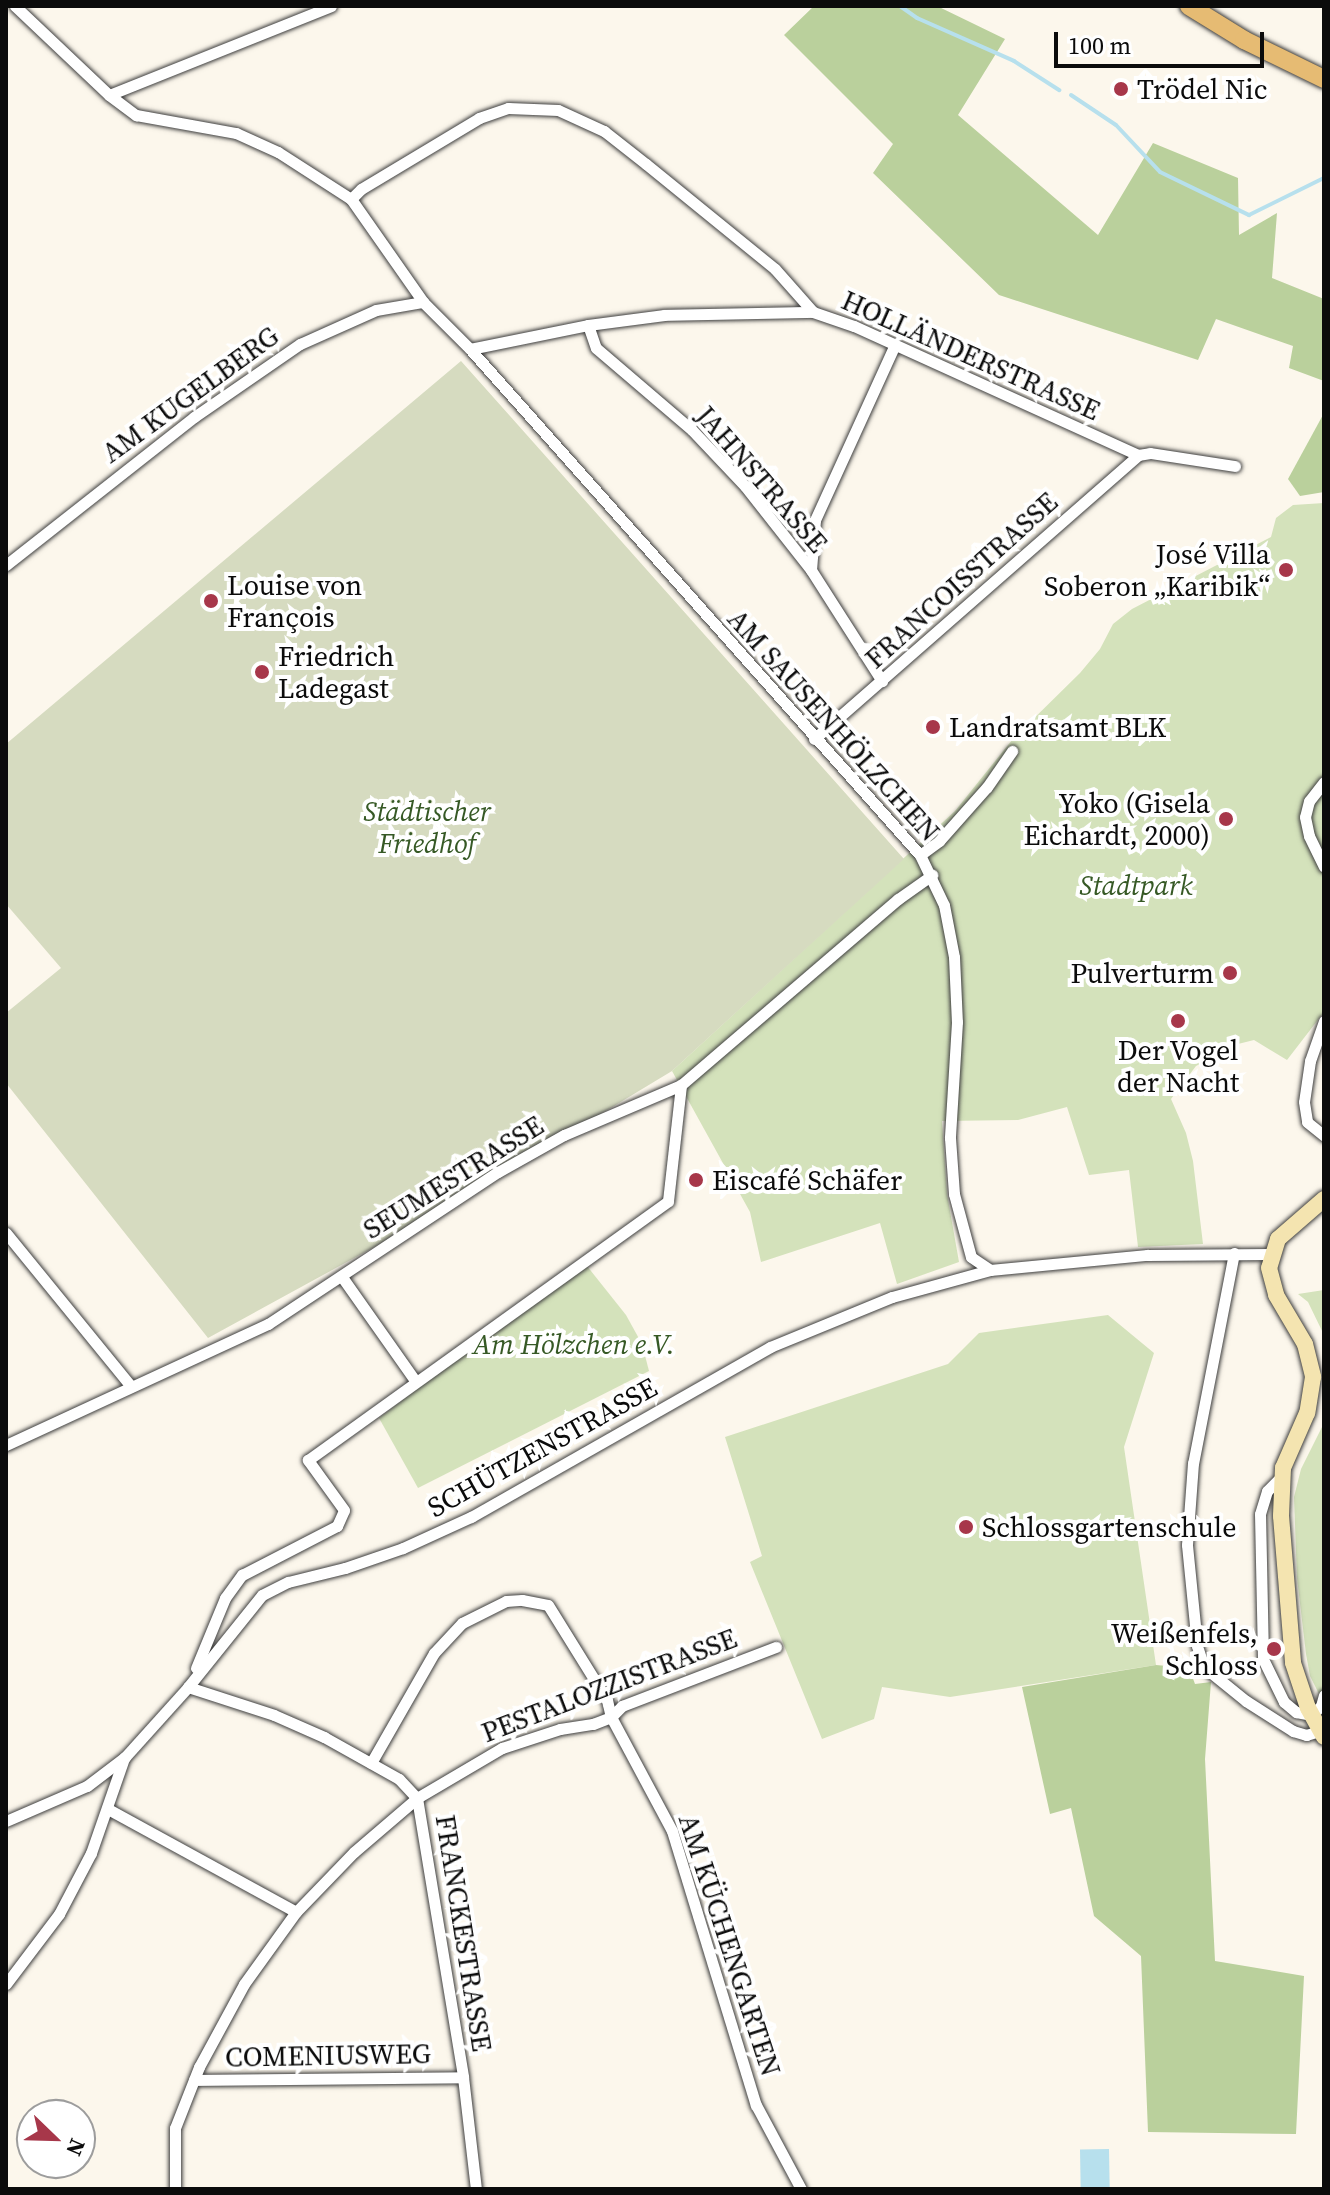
<!DOCTYPE html>
<html>
<head>
<meta charset="utf-8">
<style>
	body { margin:0 }
	#map { position:relative; width:1330px; height:2195px; overflow:hidden; background:#fcf7ec; font-family:"Source Serif 4",serif }
	div>[style] { position:absolute }
	[style*='--x'] { left:calc(var(--x)*1px); top:calc(var(--y)*1px); width:calc(var(--w)*1px); rotate:calc(var(--a)*1deg) }
	.green>* { inset:0; background:#d4e2bb }
	.forest>* { inset:0; background:#bad09c }
	.cemetery>* { inset:0; background:#d6dbc0 }
	.water>* { inset:0; background:#b7e0ed; transform-origin:0 0 }
	.stream>* { height:4px; margin:-2px; padding:0 2px; transform-origin:2px; border-radius:2px; background:#b7e0ed }
	.roads { filter:drop-shadow(0 0 2px #3e3e3e) drop-shadow(0 0 2px #3e3e3e) }
	.minor>* { height:11px; margin:-5.5px; padding:0 5.5px; transform-origin:5.5px; border-radius:5.5px; background:#fff }
	.secondary>* { height:16px; margin:-8px; padding:0 8px; transform-origin:8px; border-radius:8px; background:#f4e4b0 }
	.primary>* { height:18px; margin:-9px; padding:0 9px; transform-origin:9px; border-radius:9px; background:#e6bb73 }
	.dots>* { width:22px; height:22px; translate:-50% -50%; box-sizing:border-box; border:4px solid #fff; border-radius:50% }
	span { translate:-50% -50%; white-space:nowrap; text-align:center; line-height:1.15; -webkit-text-stroke:8px #fff; paint-order:stroke }
	.poi-label { font-size:28px; color:#0b0b0b }
	.left { translate:0 -50%; text-align:left }
	.right { translate:-100% -50%; text-align:right }
	.street-label { font-size:28px; color:#0b0b0b }
	.park-label { font-size:28px; color:#365925; font-style:italic }
	.frame { position:absolute; inset:0; border:8px solid #0b0b0b; pointer-events:none }
	.north { position:absolute; left:16px; top:2099px; width:80px; height:80px; box-sizing:border-box; background:#fff; border:2px solid #9d9d9d; border-radius:50%; rotate:113deg; font-size:22px; font-weight:700; line-height:32px; text-align:center; color:#0b0b0b }
	.north::after { content:''; display:block; margin:auto; width:28px; height:36px; background:#a7374a; clip-path:polygon(50% 0,100% 100%,50% 72%,0 100%) }
	.scale { position:absolute; left:1054px; top:32px; width:210px; height:36px; box-sizing:border-box; border:4px solid #0b0b0b; border-top:0; padding-left:10px; font-size:24px; line-height:28px; white-space:nowrap; color:#0b0b0b; -webkit-text-stroke:6px #fff; paint-order:stroke }
</style>
</head>
<body>
<div id="map">
	<div class="green">
		<i style="clip-path:polygon(1324px 503px,1324px 1012px,1287px 1060px,1254px 1040px,1238px 1044px,1196px 1066px,1171px 1099px,1186px 1133px,1193px 1161px,1203px 1244px,1138px 1247px,1129px 1170px,1089px 1175px,1067px 1107px,1018px 1120px,942px 1121px,947px 1194px,959px 1262px,897px 1284px,880px 1223px,761px 1262px,750px 1212px,672px 1071px,955px 811px,1012px 740px,1080px 673px,1100px 649px,1113px 624px,1132px 609px,1271px 537px,1276px 518px,1293px 505px)"></i>
		<i style="clip-path:polygon(587px 1266px,626px 1315px,642px 1344px,649px 1371px,418px 1488px,379px 1418px,500px 1326px)"></i>
		<i style="clip-path:polygon(1324px 1290px,1324px 1335px,1308px 1302px,1298px 1294px)"></i>
		<i style="clip-path:polygon(1108px 1315px,1154px 1353px,1124px 1447px,1156px 1665px,950px 1697px,882px 1687px,874px 1719px,822px 1739px,750px 1562px,762px 1556px,725px 1437px,948px 1364px,979px 1333px)"></i>
		<i style="clip-path:polygon(1324px 1423px,1324px 1704px,1310px 1676px,1306px 1654px,1297px 1578px,1294px 1497px,1301px 1469px)"></i>
	</div>
	<div class="forest">
		<i style="clip-path:polygon(814px 6px,937px 6px,1005px 39px,958px 115px,1098px 235px,1153px 143px,1238px 178px,1239px 235px,1277px 213px,1272px 278px,1324px 299px,1324px 381px,1289px 368px,1293px 346px,1216px 319px,1198px 360px,999px 295px,873px 173px,893px 144px,784px 35px)"></i>
		<i style="clip-path:polygon(1324px 413px,1324px 492px,1300px 496px,1288px 479px)"></i>
		<i style="clip-path:polygon(1156px 1665px,1189px 1668px,1195px 1684px,1211px 1682px,1205px 1759px,1215px 1961px,1304px 1976px,1296px 2134px,1148px 2132px,1141px 1956px,1094px 1916px,1071px 1808px,1050px 1814px,1022px 1687px)"></i>
	</div>
	<div class="cemetery">
		<i style="clip-path:polygon(461px 361px,904px 859px,672px 1071px,440px 1211px,208px 1338px,6px 1083px,6px 1013px,61px 968px,6px 904px,6px 744px)"></i>
	</div>
	<div class="water">
		<i style="left:1109px;top:2149px;width:40px;height:29px;rotate:89deg"></i>
	</div>
	<div class="stream">
		<i style="--x:900;--y:6;--w:21;--a:35"></i>
		<i style="--x:917;--y:18;--w:106;--a:23.9"></i>
		<i style="--x:1014;--y:61;--w:54;--a:32.8"></i>
		<i style="--x:1071;--y:95;--w:54;--a:33.7"></i>
		<i style="--x:1116;--y:125;--w:64;--a:46.9"></i>
		<i style="--x:1160;--y:172;--w:99;--a:25.8"></i>
		<i style="--x:1249;--y:215;--w:84;--a:-26.3"></i>
	</div>
	<div class="roads">
		<div class="minor">
			<i style="--x:15;--y:6;--w:129;--a:43.4"></i>
			<i style="--x:109;--y:95;--w:34;--a:37"></i>
			<i style="--x:136;--y:115;--w:102;--a:10.2"></i>
			<i style="--x:236;--y:133;--w:46;--a:24.3"></i>
			<i style="--x:278;--y:152;--w:87;--a:32.8"></i>
			<i style="--x:351;--y:199;--w:126;--a:55"></i>
			<i style="--x:423;--y:302;--w:66;--a:45"></i>
			<i style="--x:470;--y:349;--w:677;--a:48.35"></i>
			<i style="--x:920;--y:855;--w:55;--a:64.4"></i>
			<i style="--x:944;--y:905;--w:53;--a:79.1"></i>
			<i style="--x:954;--y:957;--w:65;--a:87.4"></i>
			<i style="--x:957;--y:1022;--w:116;--a:93.5"></i>
			<i style="--x:950;--y:1138;--w:56;--a:85.9"></i>
			<i style="--x:954;--y:1194;--w:65;--a:74.9"></i>
			<i style="--x:971;--y:1257;--w:23;--a:34"></i>
			<i style="--x:109;--y:95;--w:239;--a:-21.8"></i>
			<i style="--x:351;--y:199;--w:14;--a:-45"></i>
			<i style="--x:361;--y:189;--w:138;--a:-31"></i>
			<i style="--x:479;--y:118;--w:31;--a:-19"></i>
			<i style="--x:508;--y:108;--w:50;--a:2.3"></i>
			<i style="--x:558;--y:110;--w:51;--a:24.5"></i>
			<i style="--x:604;--y:131;--w:53;--a:38.2"></i>
			<i style="--x:646;--y:164;--w:166;--a:39.1"></i>
			<i style="--x:775;--y:269;--w:57;--a:48.5"></i>
			<i style="--x:813;--y:312;--w:43;--a:18.9"></i>
			<i style="--x:854;--y:326;--w:312;--a:24.4"></i>
			<i style="--x:1138;--y:455;--w:12;--a:-9"></i>
			<i style="--x:1150;--y:453;--w:86;--a:8.7"></i>
			<i style="--x:588;--y:325;--w:24;--a:71"></i>
			<i style="--x:596;--y:348;--w:126;--a:40.5"></i>
			<i style="--x:692;--y:430;--w:77;--a:46.6"></i>
			<i style="--x:745;--y:486;--w:107;--a:51.8"></i>
			<i style="--x:811;--y:570;--w:132;--a:57.4"></i>
			<i style="--x:470;--y:349;--w:120;--a:-11.5"></i>
			<i style="--x:588;--y:325;--w:77;--a:-7.5"></i>
			<i style="--x:664;--y:315;--w:149;--a:-1.2"></i>
			<i style="--x:6;--y:565;--w:239;--a:-38.2"></i>
			<i style="--x:194;--y:417;--w:129;--a:-34.6"></i>
			<i style="--x:300;--y:344;--w:83;--a:-24.1"></i>
			<i style="--x:376;--y:310;--w:48;--a:-9.7"></i>
			<i style="--x:811;--y:570;--w:50;--a:-85.4"></i>
			<i style="--x:815;--y:520;--w:190;--a:-65.5"></i>
			<i style="--x:814;--y:739;--w:431;--a:-41.2"></i>
			<i style="--x:1324;--y:782;--w:24;--a:128"></i>
			<i style="--x:1309;--y:801;--w:16;--a:104"></i>
			<i style="--x:1305;--y:817;--w:19;--a:78"></i>
			<i style="--x:1309;--y:836;--w:34;--a:64"></i>
			<i style="--x:920;--y:855;--w:24;--a:-36"></i>
			<i style="--x:939;--y:841;--w:72;--a:-48.4"></i>
			<i style="--x:987;--y:787;--w:44;--a:-55.2"></i>
			<i style="--x:1324;--y:1021;--w:42;--a:109.3"></i>
			<i style="--x:1310;--y:1061;--w:41;--a:98.3"></i>
			<i style="--x:1304;--y:1102;--w:20;--a:81"></i>
			<i style="--x:1307;--y:1122;--w:22;--a:39"></i>
			<i style="--x:6;--y:1233;--w:198;--a:50.8"></i>
			<i style="--x:1234;--y:1253;--w:214;--a:101"></i>
			<i style="--x:1193;--y:1463;--w:82;--a:94.2"></i>
			<i style="--x:1187;--y:1545;--w:101;--a:84.3"></i>
			<i style="--x:1197;--y:1646;--w:22;--a:72"></i>
			<i style="--x:1204;--y:1667;--w:54;--a:39"></i>
			<i style="--x:1246;--y:1701;--w:56;--a:32.6"></i>
			<i style="--x:1293;--y:1731;--w:14;--a:17"></i>
			<i style="--x:1306;--y:1735;--w:14;--a:-17"></i>
			<i style="--x:342;--y:1277;--w:128;--a:54.8"></i>
			<i style="--x:6;--y:1445;--w:289;--a:-24.8"></i>
			<i style="--x:268;--y:1324;--w:276;--a:-33.5"></i>
			<i style="--x:498;--y:1172;--w:76;--a:-29.3"></i>
			<i style="--x:564;--y:1135;--w:127;--a:-23.1"></i>
			<i style="--x:681;--y:1085;--w:286;--a:-40.6"></i>
			<i style="--x:898;--y:899;--w:42;--a:-35.2"></i>
			<i style="--x:1282;--y:1476;--w:21;--a:135"></i>
			<i style="--x:1267;--y:1491;--w:24;--a:107"></i>
			<i style="--x:1260;--y:1514;--w:145;--a:88.8"></i>
			<i style="--x:1263;--y:1659;--w:48;--a:64"></i>
			<i style="--x:1284;--y:1702;--w:16;--a:40"></i>
			<i style="--x:1296;--y:1712;--w:15;--a:11"></i>
			<i style="--x:1311;--y:1715;--w:13;--a:-42"></i>
			<i style="--x:1321;--y:1706;--w:11;--a:-75"></i>
			<i style="--x:196;--y:1668;--w:76;--a:-67.5"></i>
			<i style="--x:225;--y:1598;--w:29;--a:-54"></i>
			<i style="--x:242;--y:1575;--w:107;--a:-27.3"></i>
			<i style="--x:337;--y:1526;--w:17;--a:-66"></i>
			<i style="--x:344;--y:1510;--w:62;--a:-125.8"></i>
			<i style="--x:308;--y:1460;--w:443;--a:-35.7"></i>
			<i style="--x:668;--y:1201;--w:117;--a:-83.6"></i>
			<i style="--x:188;--y:1687;--w:90;--a:18"></i>
			<i style="--x:274;--y:1715;--w:55;--a:23.7"></i>
			<i style="--x:324;--y:1737;--w:86;--a:29.2"></i>
			<i style="--x:399;--y:1779;--w:26;--a:47"></i>
			<i style="--x:417;--y:1798;--w:283;--a:80.6"></i>
			<i style="--x:463;--y:2077;--w:113;--a:83.4"></i>
			<i style="--x:371;--y:1763;--w:127;--a:-60.2"></i>
			<i style="--x:434;--y:1653;--w:41;--a:-47"></i>
			<i style="--x:462;--y:1623;--w:49;--a:-26.6"></i>
			<i style="--x:506;--y:1601;--w:16;--a:-4"></i>
			<i style="--x:522;--y:1600;--w:26;--a:11"></i>
			<i style="--x:548;--y:1605;--w:112;--a:58.2"></i>
			<i style="--x:607;--y:1700;--w:17;--a:77"></i>
			<i style="--x:611;--y:1717;--w:129;--a:61.8"></i>
			<i style="--x:672;--y:1831;--w:287;--a:73"></i>
			<i style="--x:756;--y:2105;--w:95;--a:61.8"></i>
			<i style="--x:108;--y:1809;--w:214;--a:28.7"></i>
			<i style="--x:6;--y:1821;--w:88;--a:-23.4"></i>
			<i style="--x:87;--y:1786;--w:48;--a:-37.3"></i>
			<i style="--x:125;--y:1757;--w:94;--a:-48"></i>
			<i style="--x:188;--y:1687;--w:118;--a:-51.2"></i>
			<i style="--x:262;--y:1595;--w:29;--a:-27"></i>
			<i style="--x:288;--y:1582;--w:59;--a:-13.8"></i>
			<i style="--x:345;--y:1568;--w:61;--a:-19"></i>
			<i style="--x:403;--y:1548;--w:75;--a:-24.5"></i>
			<i style="--x:471;--y:1517;--w:344;--a:-29.6"></i>
			<i style="--x:770;--y:1347;--w:132;--a:-22.3"></i>
			<i style="--x:892;--y:1297;--w:102;--a:-15.4"></i>
			<i style="--x:990;--y:1270;--w:158;--a:-5.5"></i>
			<i style="--x:1147;--y:1255;--w:124;--a:-0.5"></i>
			<i style="--x:6;--y:1984;--w:88;--a:-52.9"></i>
			<i style="--x:59;--y:1914;--w:69;--a:-62.3"></i>
			<i style="--x:91;--y:1853;--w:101;--a:-70.8"></i>
			<i style="--x:194;--y:2080;--w:269;--a:-0.6"></i>
			<i style="--x:175;--y:2189;--w:61;--a:-90"></i>
			<i style="--x:175;--y:2128;--w:66;--a:-68.5"></i>
			<i style="--x:199;--y:2067;--w:94;--a:-61.5"></i>
			<i style="--x:244;--y:1984;--w:89;--a:-54.2"></i>
			<i style="--x:296;--y:1912;--w:83;--a:-46"></i>
			<i style="--x:354;--y:1852;--w:83;--a:-40.6"></i>
			<i style="--x:417;--y:1798;--w:99;--a:-30.5"></i>
			<i style="--x:502;--y:1748;--w:61;--a:-18.1"></i>
			<i style="--x:560;--y:1729;--w:33;--a:-9"></i>
			<i style="--x:593;--y:1724;--w:19;--a:-21"></i>
			<i style="--x:611;--y:1717;--w:16;--a:-45"></i>
			<i style="--x:622;--y:1706;--w:165;--a:-21"></i>
		</div>
		<div class="secondary">
			<i style="--x:1324;--y:1199;--w:61;--a:139"></i>
			<i style="--x:1278;--y:1239;--w:30;--a:107"></i>
			<i style="--x:1269;--y:1268;--w:28;--a:75"></i>
			<i style="--x:1276;--y:1295;--w:57;--a:59.4"></i>
			<i style="--x:1305;--y:1344;--w:34;--a:76"></i>
			<i style="--x:1313;--y:1377;--w:36;--a:99"></i>
			<i style="--x:1307;--y:1413;--w:60;--a:113.6"></i>
			<i style="--x:1283;--y:1468;--w:48;--a:92.4"></i>
			<i style="--x:1281;--y:1516;--w:147;--a:85.3"></i>
			<i style="--x:1293;--y:1663;--w:47;--a:71.6"></i>
			<i style="--x:1308;--y:1708;--w:33;--a:61"></i>
		</div>
		<div class="primary">
			<i style="--x:1189;--y:6;--w:65;--a:31.7"></i>
			<i style="--x:1244;--y:40;--w:89;--a:26"></i>
		</div>
	</div>
	<div class="dots">
		<i style="left:1121px;top:89px;background:#a7374a"></i>
		<i style="left:1286px;top:570px;background:#a7374a"></i>
		<i style="left:211px;top:601px;background:#a7374a"></i>
		<i style="left:262px;top:672px;background:#a7374a"></i>
		<i style="left:933px;top:727px;background:#a7374a"></i>
		<i style="left:1226px;top:819px;background:#a7374a"></i>
		<i style="left:1230px;top:973px;background:#a7374a"></i>
		<i style="left:1178px;top:1021px;background:#a7374a"></i>
		<i style="left:696px;top:1180px;background:#a7374a"></i>
		<i style="left:966px;top:1527px;background:#a7374a"></i>
		<i style="left:1274px;top:1649px;background:#a7374a"></i>
	</div>
	<div class="poi-label">
		<span class="left" style="left:1137px;top:89px">Trödel Nic</span>
		<span class="right" style="left:1270px;top:570px">José Villa<br>Soberon „Karibik“</span>
		<span class="left" style="left:227px;top:601px">Louise von<br>François</span>
		<span class="left" style="left:278px;top:672px">Friedrich<br>Ladegast</span>
		<span class="left" style="left:949px;top:727px">Landratsamt BLK</span>
		<span class="right" style="left:1210px;top:819px">Yoko (Gisela<br>Eichardt, 2000)</span>
		<span class="right" style="left:1214px;top:973px">Pulverturm</span>
		<span style="left:1178px;top:1066px">Der Vogel<br>der Nacht</span>
		<span class="left" style="left:712px;top:1180px">Eiscafé Schäfer</span>
		<span class="left" style="left:982px;top:1527px">Schlossgartenschule</span>
		<span class="right" style="left:1258px;top:1649px">Weißenfels,<br>Schloss</span>
	</div>
	<div class="street-label">
		<span style="left:971px;top:355px;rotate:24deg">HOLLÄNDERSTRASSE</span>
		<span style="left:190px;top:394px;rotate:-36deg">AM KUGELBERG</span>
		<span style="left:762px;top:479px;rotate:49deg">JAHNSTRASSE</span>
		<span style="left:961px;top:580px;rotate:-42deg">FRANCOISSTRASSE</span>
		<span style="left:834px;top:725px;rotate:48deg">AM SAUSENHÖLZCHEN</span>
		<span style="left:453px;top:1177px;rotate:-32deg">SEUMESTRASSE</span>
		<span style="left:542px;top:1447px;rotate:-29deg">SCHÜTZENSTRASSE</span>
		<span style="left:609px;top:1685px;rotate:-21deg">PESTALOZZISTRASSE</span>
		<span style="left:464px;top:1933px;rotate:81deg">FRANCKESTRASSE</span>
		<span style="left:730px;top:1945px;rotate:72deg">AM KÜCHENGARTEN</span>
		<span style="left:328px;top:2055px;rotate:-1deg">COMENIUSWEG</span>
	</div>
	<div class="park-label">
		<span style="left:427px;top:827px">Städtischer<br>Friedhof</span>
		<span style="left:1136px;top:885px">Stadtpark</span>
		<span style="left:574px;top:1344px">Am Hölzchen e.V.</span>
	</div>
	<div class="frame"></div>
	<div class="north">N</div>
	<div class="scale">100 m</div>
</div>
</body>
</html>
